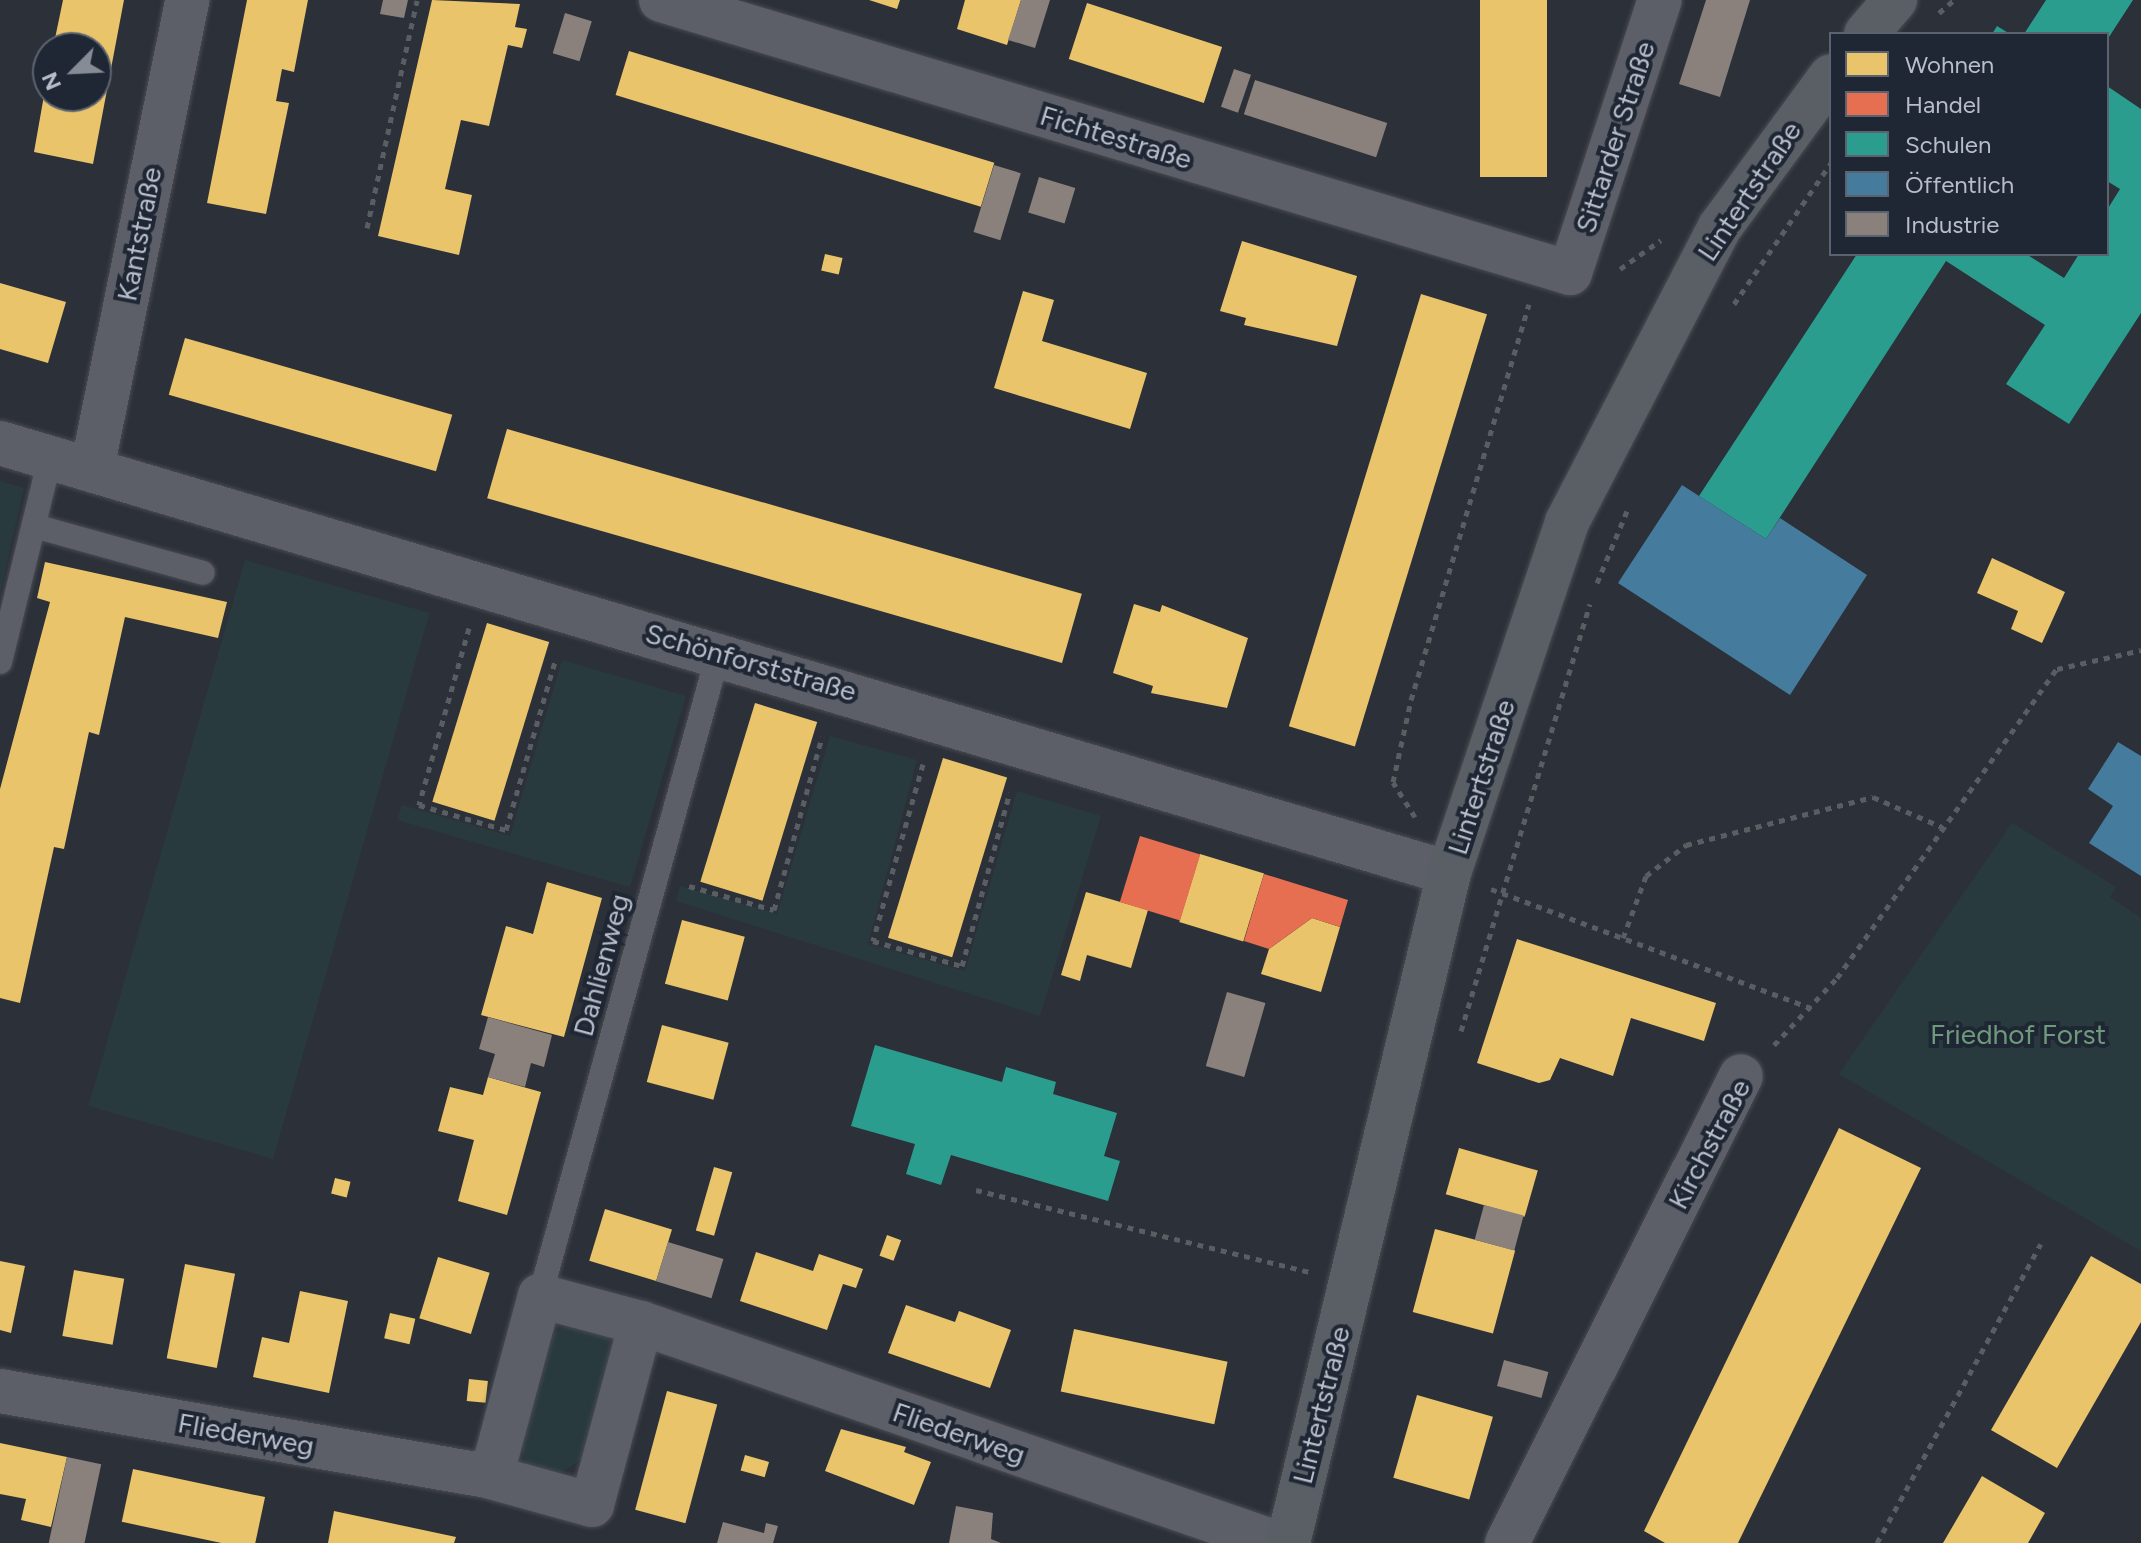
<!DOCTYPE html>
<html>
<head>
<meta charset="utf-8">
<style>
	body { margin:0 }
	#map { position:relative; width:2141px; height:1543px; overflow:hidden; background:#2c3038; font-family:Figtree,sans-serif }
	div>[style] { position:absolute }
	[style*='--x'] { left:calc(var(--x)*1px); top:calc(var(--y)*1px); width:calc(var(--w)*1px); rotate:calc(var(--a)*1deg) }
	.green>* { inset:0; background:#293a3e; transform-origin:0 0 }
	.homes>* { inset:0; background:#e9c46a; transform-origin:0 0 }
	.shops>* { inset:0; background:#e76f51; transform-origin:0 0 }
	.schools>* { inset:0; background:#2a9d8f }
	.public>* { inset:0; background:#457b9d }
	.industry>* { inset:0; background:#8a817c; transform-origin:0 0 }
	.path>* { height:5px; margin-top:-2.5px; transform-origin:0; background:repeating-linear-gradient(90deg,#595e63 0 6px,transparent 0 12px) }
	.roads { filter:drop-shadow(0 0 2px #484b51) drop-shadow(0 0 2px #484b51) }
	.lane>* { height:24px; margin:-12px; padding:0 12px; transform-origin:12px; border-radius:12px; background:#5c5f67 }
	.street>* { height:44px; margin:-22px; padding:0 22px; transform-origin:22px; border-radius:22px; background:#5c5f67 }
	.secondary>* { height:44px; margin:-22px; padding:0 22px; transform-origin:22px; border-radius:22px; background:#5a5e65 }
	span { translate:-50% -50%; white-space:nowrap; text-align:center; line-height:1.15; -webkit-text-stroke:8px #1f2734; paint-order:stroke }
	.street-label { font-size:28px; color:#b7bdc9 }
	.park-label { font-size:28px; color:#6f997b }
	.legend { position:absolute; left:1829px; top:32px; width:280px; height:224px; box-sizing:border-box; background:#1f2734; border:2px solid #5c6370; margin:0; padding:10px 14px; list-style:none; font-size:24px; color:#b7bdc9 }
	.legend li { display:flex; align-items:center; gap:16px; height:40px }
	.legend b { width:40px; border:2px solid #5c6370 }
	.north { position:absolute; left:32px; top:32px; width:80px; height:80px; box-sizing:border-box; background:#1f2734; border:2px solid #5c6370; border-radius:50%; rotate:246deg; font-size:22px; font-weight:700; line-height:32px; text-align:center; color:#b7bdc9 }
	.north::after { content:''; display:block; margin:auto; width:28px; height:36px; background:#868c96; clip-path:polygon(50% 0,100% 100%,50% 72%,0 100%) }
</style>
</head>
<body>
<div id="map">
	<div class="green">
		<i style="clip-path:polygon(0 481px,24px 488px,0 594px)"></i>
		<i style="left:245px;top:560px;width:192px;height:568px;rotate:16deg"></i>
		<i style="clip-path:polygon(562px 660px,686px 696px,630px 887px,397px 820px,402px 805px,510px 836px)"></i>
		<i style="clip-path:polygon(830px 736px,917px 760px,868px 944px,965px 971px,1017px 791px,1101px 816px,1040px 1016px,676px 901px,680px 886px,777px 914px)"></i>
		<i style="clip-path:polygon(2012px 823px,2116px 887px,2110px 897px,2141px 918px,2141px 1251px,1839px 1074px)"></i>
		<i style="clip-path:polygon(570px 1323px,603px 1330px,616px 1350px,586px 1457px,555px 1476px,525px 1466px,521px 1443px,550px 1335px)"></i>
	</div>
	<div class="homes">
		<i style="clip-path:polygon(63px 0,124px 0,93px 164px,34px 152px,46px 84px,48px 96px,96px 96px,96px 48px,53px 48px)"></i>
		<i style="clip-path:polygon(247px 0,308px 0,294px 72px,282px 69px,276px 101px,289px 103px,266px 214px,207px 203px)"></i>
		<i style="clip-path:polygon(432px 0,520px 4px,515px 27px,527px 29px,522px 48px,508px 45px,489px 126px,461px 120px,445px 189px,472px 195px,459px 255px,378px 236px)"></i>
		<i style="clip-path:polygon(869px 0,900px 0,897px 9px)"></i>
		<i style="clip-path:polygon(965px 0,1021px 0,1007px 45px,957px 29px)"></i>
		<i style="left:1480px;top:0;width:67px;height:177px"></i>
		<i style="left:1087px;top:3px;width:142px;height:59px;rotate:18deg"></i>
		<i style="left:629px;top:51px;width:382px;height:46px;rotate:17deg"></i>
		<i style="clip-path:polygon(1242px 241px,1357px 276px,1337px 346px,1244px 325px,1246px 318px,1220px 311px)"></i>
		<i style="left:825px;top:254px;width:18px;height:17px;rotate:13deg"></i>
		<i style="clip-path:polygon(0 283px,66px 302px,48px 363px,0 349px)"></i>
		<i style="clip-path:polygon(1023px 291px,1054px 300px,1042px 341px,1147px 373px,1130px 429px,994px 388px)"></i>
		<i style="left:1421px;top:294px;width:69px;height:452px;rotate:17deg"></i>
		<i style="left:185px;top:338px;width:278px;height:59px;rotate:16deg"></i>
		<i style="left:507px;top:429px;width:598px;height:72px;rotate:16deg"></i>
		<i style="clip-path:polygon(1992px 558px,2065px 592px,2042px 643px,2011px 629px,2018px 611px,1977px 593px)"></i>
		<i style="clip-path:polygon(45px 562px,227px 602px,218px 638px,125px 617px,99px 735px,89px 732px,64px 849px,54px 847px,20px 1003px,0 998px,0 789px,50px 602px,37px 598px)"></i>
		<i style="clip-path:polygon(1134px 604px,1160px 612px,1162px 605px,1248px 638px,1227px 708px,1151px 693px,1153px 686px,1113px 673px)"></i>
		<i style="left:487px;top:623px;width:65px;height:187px;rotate:17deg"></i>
		<i style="left:755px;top:703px;width:65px;height:187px;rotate:17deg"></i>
		<i style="left:943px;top:758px;width:67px;height:188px;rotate:17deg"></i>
		<i style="left:1200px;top:854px;width:67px;height:71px;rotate:17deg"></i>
		<i style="clip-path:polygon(547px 882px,602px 898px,564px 1037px,481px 1015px,506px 926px,533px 934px)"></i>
		<i style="clip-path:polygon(1086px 892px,1148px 910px,1131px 968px,1087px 955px,1080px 981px,1061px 975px)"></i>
		<i style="clip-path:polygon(1312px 918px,1340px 927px,1321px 992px,1261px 974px,1269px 949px)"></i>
		<i style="left:682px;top:920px;width:65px;height:66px;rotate:15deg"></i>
		<i style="clip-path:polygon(1517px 939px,1716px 1003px,1704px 1041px,1631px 1018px,1613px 1076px,1560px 1058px,1550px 1080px,1539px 1083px,1477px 1063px)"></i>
		<i style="left:662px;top:1025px;width:69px;height:59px;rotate:15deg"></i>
		<i style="clip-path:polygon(488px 1077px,541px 1092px,507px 1215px,458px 1201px,474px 1140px,438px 1131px,450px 1087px,483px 1095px)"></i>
		<i style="clip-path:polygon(1839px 1128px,1921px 1168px,1738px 1543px,1665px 1543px,1644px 1531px)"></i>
		<i style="left:1459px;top:1148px;width:82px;height:48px;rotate:16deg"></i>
		<i style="left:714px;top:1167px;width:19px;height:66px;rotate:16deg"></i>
		<i style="left:335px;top:1178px;width:16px;height:16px;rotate:14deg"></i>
		<i style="left:605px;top:1209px;width:70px;height:54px;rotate:17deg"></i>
		<i style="left:1435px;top:1229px;width:83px;height:86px;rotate:15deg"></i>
		<i style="left:887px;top:1235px;width:15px;height:22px;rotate:20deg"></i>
		<i style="clip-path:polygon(756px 1252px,813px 1271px,819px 1254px,863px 1269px,856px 1288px,843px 1284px,827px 1330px,740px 1301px)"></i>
		<i style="clip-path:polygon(2091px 1256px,2141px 1284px,2141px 1322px,2057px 1468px,1991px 1430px)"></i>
		<i style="left:438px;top:1257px;width:54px;height:64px;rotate:17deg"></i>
		<i style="clip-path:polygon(0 1261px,25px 1266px,11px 1333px,0 1330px)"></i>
		<i style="left:185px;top:1264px;width:51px;height:96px;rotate:11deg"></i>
		<i style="left:74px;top:1270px;width:51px;height:67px;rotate:10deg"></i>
		<i style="clip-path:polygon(300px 1291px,348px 1301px,329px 1393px,253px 1377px,262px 1337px,289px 1343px)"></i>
		<i style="clip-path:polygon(906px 1305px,955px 1322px,959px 1311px,1011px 1330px,990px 1388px,888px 1353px)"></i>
		<i style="left:390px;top:1313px;width:26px;height:26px;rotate:13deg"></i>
		<i style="left:1074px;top:1329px;width:157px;height:64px;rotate:12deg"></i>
		<i style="left:469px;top:1379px;width:19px;height:22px;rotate:6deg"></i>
		<i style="left:667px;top:1391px;width:52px;height:123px;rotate:15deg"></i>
		<i style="left:1417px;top:1395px;width:79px;height:86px;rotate:16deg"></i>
		<i style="clip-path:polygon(841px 1429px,906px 1447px,904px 1452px,931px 1462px,914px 1505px,825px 1471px)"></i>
		<i style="clip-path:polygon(0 1443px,67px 1457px,51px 1527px,21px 1520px,26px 1499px,0 1494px)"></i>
		<i style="left:745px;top:1455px;width:25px;height:16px;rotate:16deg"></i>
		<i style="left:133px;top:1469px;width:135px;height:54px;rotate:12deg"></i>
		<i style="clip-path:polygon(1982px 1476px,2045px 1513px,2028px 1543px,1943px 1543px)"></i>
		<i style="clip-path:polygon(334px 1511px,456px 1537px,454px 1543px,328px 1543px)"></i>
	</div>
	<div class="shops">
		<i style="left:1140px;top:836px;width:63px;height:69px;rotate:17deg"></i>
		<i style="clip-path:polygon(1264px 874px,1348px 900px,1340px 927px,1312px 918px,1269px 949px,1244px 941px)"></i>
	</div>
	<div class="schools">
		<i style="clip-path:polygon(2046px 0,2133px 0,2107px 40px,2107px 34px,2024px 34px)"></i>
		<i style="clip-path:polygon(1997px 26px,2010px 34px,1992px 34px)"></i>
		<i style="clip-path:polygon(2107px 86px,2141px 109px,2141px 313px,2069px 424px,2006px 384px,2045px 325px,1946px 261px,1766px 539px,1699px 496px,1857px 254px,2026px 254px,2064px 278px,2079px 254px,2107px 254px,2107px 210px,2120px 189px,2107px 181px)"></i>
		<i style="clip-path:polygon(875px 1045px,1002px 1082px,1006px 1067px,1056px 1082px,1053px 1094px,1117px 1113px,1104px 1156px,1120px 1161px,1108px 1201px,951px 1155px,941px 1185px,906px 1174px,915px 1144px,851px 1126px)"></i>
	</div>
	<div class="public">
		<i style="clip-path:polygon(1682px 485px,1766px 539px,1780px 518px,1867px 575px,1790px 695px,1618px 583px)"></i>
		<i style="clip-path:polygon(2118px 742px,2141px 756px,2141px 876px,2089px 843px,2113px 806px,2088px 789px)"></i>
	</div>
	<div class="industry">
		<i style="clip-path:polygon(383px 0,408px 0,404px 18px,380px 14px)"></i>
		<i style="clip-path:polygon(1021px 0,1050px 0,1035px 48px,1008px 40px)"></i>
		<i style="clip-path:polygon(1706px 0,1750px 0,1720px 97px,1679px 84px)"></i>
		<i style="left:565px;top:13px;width:28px;height:42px;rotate:17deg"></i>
		<i style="left:1234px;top:69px;width:18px;height:40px;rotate:19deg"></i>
		<i style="left:1255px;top:80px;width:139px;height:36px;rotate:18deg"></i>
		<i style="left:994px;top:165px;width:28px;height:70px;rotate:17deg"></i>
		<i style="left:1039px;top:177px;width:38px;height:37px;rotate:17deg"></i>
		<i style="left:1227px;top:992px;width:40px;height:77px;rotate:16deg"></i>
		<i style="clip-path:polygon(488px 1017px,552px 1035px,544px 1067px,531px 1063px,525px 1087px,488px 1077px,495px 1054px,479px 1049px)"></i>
		<i style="left:1484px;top:1205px;width:41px;height:36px;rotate:15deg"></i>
		<i style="left:668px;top:1242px;width:58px;height:41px;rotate:17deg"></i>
		<i style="left:1504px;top:1360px;width:46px;height:27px;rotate:15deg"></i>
		<i style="left:67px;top:1457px;width:35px;height:88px;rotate:12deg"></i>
		<i style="clip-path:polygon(956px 1506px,993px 1513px,991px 1539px,1001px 1543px,949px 1543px)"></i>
		<i style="clip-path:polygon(723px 1522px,764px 1533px,766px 1523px,778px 1526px,773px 1543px,717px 1543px)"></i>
	</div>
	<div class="path">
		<i style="--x:1939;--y:13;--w:20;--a:-41"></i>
		<i style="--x:367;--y:228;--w:233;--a:-77.6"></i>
		<i style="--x:1620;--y:269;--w:50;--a:-35.3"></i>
		<i style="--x:1734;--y:304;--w:171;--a:-55.5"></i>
		<i style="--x:1597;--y:583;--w:78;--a:-67.4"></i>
		<i style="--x:469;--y:628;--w:184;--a:105.8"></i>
		<i style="--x:419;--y:805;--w:91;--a:16"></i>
		<i style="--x:506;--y:830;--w:176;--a:-73.8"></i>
		<i style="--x:923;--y:764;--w:184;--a:105.8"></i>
		<i style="--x:873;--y:941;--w:92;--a:15.7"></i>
		<i style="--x:962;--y:966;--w:180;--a:-74.6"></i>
		<i style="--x:1415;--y:817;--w:41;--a:-122.2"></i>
		<i style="--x:1393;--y:782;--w:84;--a:-77.6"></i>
		<i style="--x:1411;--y:700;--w:413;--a:-73.4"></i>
		<i style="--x:689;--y:886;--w:88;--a:15.8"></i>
		<i style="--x:774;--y:910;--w:180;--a:-74.5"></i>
		<i style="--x:1491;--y:889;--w:345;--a:20.4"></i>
		<i style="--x:1623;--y:938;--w:66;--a:-69.6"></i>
		<i style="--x:1646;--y:876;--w:51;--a:-37.8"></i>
		<i style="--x:1686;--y:845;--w:193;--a:-14.4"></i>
		<i style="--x:1873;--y:797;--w:75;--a:23.5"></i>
		<i style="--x:1461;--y:1031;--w:446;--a:-73.2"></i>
		<i style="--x:1774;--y:1045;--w:92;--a:-46.8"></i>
		<i style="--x:1837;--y:978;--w:379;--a:-54.6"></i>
		<i style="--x:2057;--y:669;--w:86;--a:-12.7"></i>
		<i style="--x:976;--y:1190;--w:343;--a:13.8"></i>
		<i style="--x:1877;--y:1543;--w:341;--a:-61.3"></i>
	</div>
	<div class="roads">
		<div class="lane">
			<i style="--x:34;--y:526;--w:175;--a:15.5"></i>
			<i style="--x:0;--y:662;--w:210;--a:-76.2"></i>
			<i style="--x:540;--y:1296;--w:669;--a:-74.49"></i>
		</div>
		<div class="street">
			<i style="--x:661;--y:0;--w:949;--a:16.72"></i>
			<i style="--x:1570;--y:273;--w:287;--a:-71.8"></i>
			<i style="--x:0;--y:443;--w:1511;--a:16.53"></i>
			<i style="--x:92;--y:469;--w:479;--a:-78.5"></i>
			<i style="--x:641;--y:1323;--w:188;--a:105.1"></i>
			<i style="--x:592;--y:1505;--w:105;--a:-164.5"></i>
			<i style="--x:491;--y:1477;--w:188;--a:-74.9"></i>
			<i style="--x:540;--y:1296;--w:105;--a:15"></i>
			<i style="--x:641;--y:1323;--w:673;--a:19.08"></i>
			<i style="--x:0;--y:1391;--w:498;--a:9.9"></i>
			<i style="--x:1507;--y:1543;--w:522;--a:-63.39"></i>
		</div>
		<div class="secondary">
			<i style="--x:1866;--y:34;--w:45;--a:-49.5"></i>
			<i style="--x:1288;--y:1543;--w:689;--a:-76.49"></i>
			<i style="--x:1449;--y:873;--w:370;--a:-71.4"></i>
			<i style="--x:1567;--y:522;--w:332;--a:-62.6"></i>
			<i style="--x:1720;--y:227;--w:187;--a:-53.7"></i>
		</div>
	</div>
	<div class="street-label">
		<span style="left:1116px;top:137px;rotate:17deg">Fichtestraße</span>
		<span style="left:1615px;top:137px;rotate:-72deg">Sittarder Straße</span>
		<span style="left:1749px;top:191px;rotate:-56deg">Lintertstraße</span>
		<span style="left:139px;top:234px;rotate:-79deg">Kantstraße</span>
		<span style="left:751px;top:662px;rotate:16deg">Schönforststraße</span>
		<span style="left:1481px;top:777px;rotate:-72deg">Lintertstraße</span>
		<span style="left:601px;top:965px;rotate:-75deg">Dahlienweg</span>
		<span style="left:1709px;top:1144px;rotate:-62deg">Kirchstraße</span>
		<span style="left:1321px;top:1405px;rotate:-76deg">Lintertstraße</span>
		<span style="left:959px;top:1433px;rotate:19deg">Fliederweg</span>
		<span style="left:246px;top:1434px;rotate:10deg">Fliederweg</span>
	</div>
	<div class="park-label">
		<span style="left:2018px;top:1034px">Friedhof Forst</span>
	</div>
	<ul class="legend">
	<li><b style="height:22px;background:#e9c46a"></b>Wohnen</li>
	<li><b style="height:22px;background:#e76f51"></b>Handel</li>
	<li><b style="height:22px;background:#2a9d8f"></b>Schulen</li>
	<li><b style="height:22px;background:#457b9d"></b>Öffentlich</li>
	<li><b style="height:22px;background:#8a817c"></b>Industrie</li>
	</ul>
	<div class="north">N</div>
</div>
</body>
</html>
